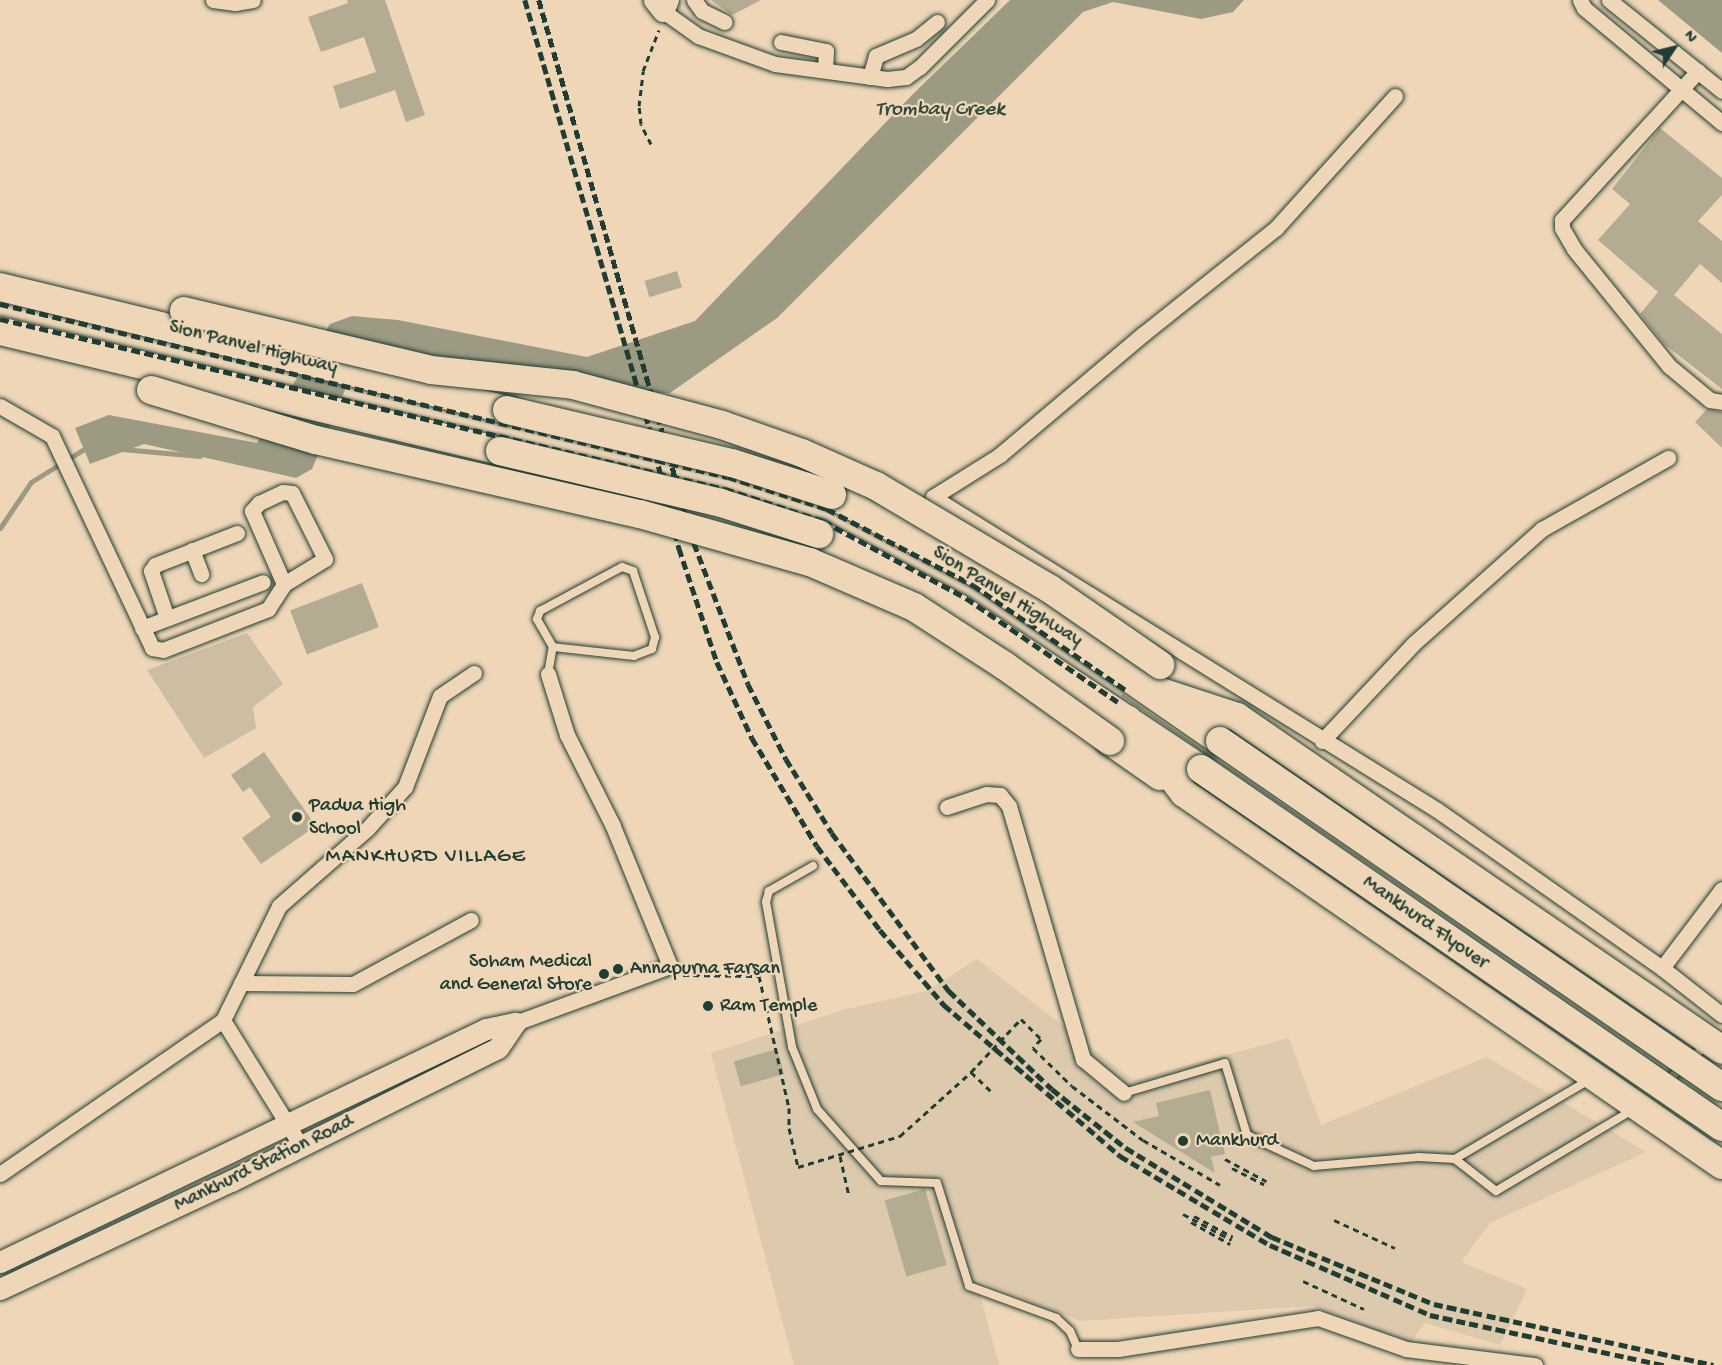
<!DOCTYPE html>
<html>
<head>
<meta charset="utf-8">
<style>
	body { margin:0 }
	#map { position:relative; width:1722px; height:1365px; overflow:hidden; background:#efd6b7; font-family:"Gochi Hand",sans-serif }
	div>[style] { position:absolute }
	[style*='--x'] { left:calc(var(--x)*1px); top:calc(var(--y)*1px); width:calc(var(--w)*1px); rotate:calc(var(--a)*1deg) }
	.built>* { inset:0; background:#ddc9ac }
	.green>* { inset:0; background:#cdbda2 }
	.water>* { inset:0; background:#9d9a83 }
	.stream>* { height:5px; margin:-2.5px; padding:0 2.5px; transform-origin:2.5px; border-radius:2.5px; background:#9d9a83 }
	.building>* { inset:0; background:#b4ab93; transform-origin:0 0 }
	.path>* { height:3px; margin-top:-1.5px; transform-origin:0; background:repeating-linear-gradient(90deg,#1f3d34 0 6px,transparent 0 10.5px) }
	.roads { filter:drop-shadow(0 0 2px #1f3d34) drop-shadow(0 0 2px #1f3d34) }
	.lane>* { height:8px; margin:-4px; padding:0 4px; transform-origin:4px; border-radius:4px; background:#efd6b7 }
	.street>* { height:15px; margin:-7.5px; padding:0 7.5px; transform-origin:7.5px; border-radius:7.5px; background:#efd6b7 }
	.secondary>* { height:21px; margin:-10.5px; padding:0 10.5px; transform-origin:10.5px; border-radius:10.5px; background:#efd6b7 }
	.highway>* { height:28px; margin:-14px; padding:0 14px; transform-origin:14px; border-radius:14px; background:#efd6b7 }
	.rail>* { height:4.5px; margin-top:-2.25px; transform-origin:0; background:repeating-linear-gradient(90deg,#1f3d34 0 9px,transparent 0 13.5px) }
	.path-bridge>* { height:3px; margin-top:-1.5px; transform-origin:0; background:repeating-linear-gradient(90deg,#1f3d34 0 6px,transparent 0 10.5px) }
	.bridges { filter:drop-shadow(0 0 2px #1f3d34) drop-shadow(0 0 2px #1f3d34) }
	.highway-bridge>* { height:28px; margin:-14px; padding:0 14px; transform-origin:14px; border-radius:14px; background:#efd6b7 }
	.dots>* { width:16px; height:16px; translate:-50% -50%; box-sizing:border-box; border:3px solid #efd6b7; border-radius:50% }
	span { translate:-50% -50%; white-space:nowrap; text-align:center; line-height:1.15; -webkit-text-stroke:4.5px #efd6b7; paint-order:stroke }
	.street-label { font-size:20px; color:#1f3d34 }
	.poi-label { font-size:20px; color:#1f3d34 }
	.left { translate:0 -50%; text-align:left }
	.right { translate:-100% -50%; text-align:right }
	.water-label { font-size:21px; color:#324b40; font-style:italic }
	.neighbourhood-label { font-size:21px; color:#1f3d34; letter-spacing:1.5px }
	.north { position:absolute; left:1644px; top:18px; width:60px; height:60px; -webkit-text-stroke:4px #efd6b7; paint-order:stroke; rotate:55deg; font-size:16px; font-weight:700; line-height:24px; text-align:center; color:#1f3d34 }
	.north::after { content:''; display:block; margin:auto; width:21px; height:27px; background:#1f3d34; clip-path:polygon(50% 0,100% 100%,50% 72%,0 100%) }
</style>
</head>
<body>
<div id="map">
	<div class="built">
		<i style="clip-path:polygon(977px 959px,1133px 1080px,1289px 1038px,1321px 1125px,1487px 1057px,1646px 1152px,1490px 1223px,1461px 1262px,1527px 1289px,1500px 1345px,1425px 1323px,1411px 1342px,1312px 1306px,1080px 1321px,976px 1280px,999px 1365px,794px 1365px,711px 1053px,846px 1009px,927px 991px)"></i>
	</div>
	<div class="green">
		<i style="clip-path:polygon(247px 633px,283px 684px,253px 707px,256px 728px,204px 758px,147px 670px)"></i>
	</div>
	<div class="water">
		<i style="clip-path:polygon(1010px 0,1244px 0,1233px 12px,1201px 19px,1113px 2px,1083px 12px,777px 318px,670px 393px,585px 392px,356px 364px,312px 469px,296px 478px,144px 444px,90px 464px,75px 428px,109px 415px,257px 443px,330px 324px,352px 316px,398px 320px,587px 357px,695px 321px,914px 93px)"></i>
		<i style="clip-path:polygon(1658px 0,1722px 0,1722px 53px)"></i>
	</div>
	<div class="stream">
		<i style="--x:122;--y:449;--w:78;--a:5.1"></i>
		<i style="--x:0;--y:528;--w:55;--a:-56"></i>
		<i style="--x:31;--y:482;--w:68;--a:-31.8"></i>
	</div>
	<div class="building">
		<i style="clip-path:polygon(347px 0,385px 0,425px 115px,406px 122px,395px 90px,340px 109px,333px 86px,376px 72px,364px 37px,321px 52px,308px 17px,348px 3px)"></i>
		<i style="clip-path:polygon(711px 0,761px 0,732px 15px)"></i>
		<i style="clip-path:polygon(1660px 128px,1722px 178px,1722px 195px,1698px 221px,1722px 241px,1722px 283px,1700px 264px,1674px 295px,1722px 334px,1722px 389px,1664px 344px,1640px 314px,1658px 292px,1598px 240px,1630px 204px,1612px 189px)"></i>
		<i style="left:677px;top:271px;width:17px;height:34px;rotate:73deg"></i>
		<i style="clip-path:polygon(1707px 409px,1722px 412px,1722px 448px,1695px 422px)"></i>
		<i style="left:362px;top:583px;width:47px;height:77px;rotate:69deg"></i>
		<i style="clip-path:polygon(1123px 694px,1211px 755px,1544px 984px,1121px 696px)"></i>
		<i style="clip-path:polygon(264px 752px,316px 826px,261px 864px,242px 838px,271px 817px,250px 787px,243px 792px,231px 775px)"></i>
		<i style="left:777px;top:1049px;width:26px;height:45px;rotate:74deg"></i>
		<i style="clip-path:polygon(1210px 1090px,1225px 1154px,1211px 1157px,1215px 1173px,1133px 1122px,1159px 1116px,1156px 1103px)"></i>
		<i style="left:925px;top:1189px;width:79px;height:42px;rotate:74deg"></i>
	</div>
	<div class="path">
		<i style="--x:651;--y:144;--w:22;--a:-117"></i>
		<i style="--x:641;--y:124;--w:18;--a:-96"></i>
		<i style="--x:639;--y:106;--w:35;--a:-83"></i>
		<i style="--x:643;--y:71;--w:44;--a:-68.7"></i>
		<i style="--x:683;--y:975;--w:76;--a:0.8"></i>
		<i style="--x:759;--y:976;--w:135;--a:77.2"></i>
		<i style="--x:789;--y:1108;--w:20;--a:90"></i>
		<i style="--x:789;--y:1128;--w:40;--a:77"></i>
		<i style="--x:1021;--y:1019;--w:28;--a:45"></i>
		<i style="--x:1041;--y:1039;--w:12;--a:132"></i>
		<i style="--x:1033;--y:1048;--w:54;--a:44.3"></i>
		<i style="--x:1072;--y:1086;--w:89;--a:37.3"></i>
		<i style="--x:1143;--y:1140;--w:89;--a:30.3"></i>
		<i style="--x:971;--y:1072;--w:29;--a:44"></i>
		<i style="--x:840;--y:1156;--w:41;--a:77.3"></i>
		<i style="--x:1225;--y:1159;--w:47;--a:28.2"></i>
		<i style="--x:1232;--y:1168;--w:36;--a:27"></i>
		<i style="--x:1183;--y:1214;--w:55;--a:28"></i>
		<i style="--x:1194;--y:1216;--w:44;--a:28.3"></i>
		<i style="--x:1334;--y:1220;--w:67;--a:24.7"></i>
		<i style="--x:1191;--y:1222;--w:45;--a:29.4"></i>
		<i style="--x:1303;--y:1281;--w:67;--a:24.7"></i>
	</div>
	<div class="roads">
		<div class="lane">
			<i style="--x:548;--y:674;--w:27;--a:-80"></i>
			<i style="--x:553;--y:647;--w:32;--a:-120"></i>
			<i style="--x:537;--y:619;--w:9;--a:-69"></i>
			<i style="--x:540;--y:611;--w:93;--a:-28.2"></i>
			<i style="--x:622;--y:567;--w:12;--a:20"></i>
			<i style="--x:633;--y:571;--w:70;--a:71.6"></i>
			<i style="--x:655;--y:637;--w:12;--a:104"></i>
			<i style="--x:652;--y:649;--w:19;--a:159"></i>
			<i style="--x:634;--y:656;--w:81;--a:-173.7"></i>
			<i style="--x:813;--y:866;--w:51;--a:150.4"></i>
			<i style="--x:769;--y:891;--w:11;--a:105"></i>
			<i style="--x:766;--y:902;--w:147;--a:79.8"></i>
			<i style="--x:792;--y:1047;--w:67;--a:68"></i>
			<i style="--x:817;--y:1109;--w:96;--a:48.4"></i>
			<i style="--x:881;--y:1181;--w:56;--a:2"></i>
			<i style="--x:937;--y:1183;--w:108;--a:72.7"></i>
			<i style="--x:969;--y:1286;--w:93;--a:20.2"></i>
			<i style="--x:1056;--y:1318;--w:19;--a:43"></i>
			<i style="--x:1070;--y:1331;--w:20;--a:66"></i>
			<i style="--x:1589;--y:1080;--w:156;--a:149.5"></i>
			<i style="--x:1455;--y:1159;--w:52;--a:38"></i>
			<i style="--x:1496;--y:1191;--w:157;--a:-30.7"></i>
			<i style="--x:1666;--y:1082;--w:53;--a:-42.7"></i>
			<i style="--x:1124;--y:1093;--w:105;--a:-16.5"></i>
			<i style="--x:1225;--y:1063;--w:75;--a:73"></i>
			<i style="--x:1247;--y:1135;--w:74;--a:24.8"></i>
			<i style="--x:1314;--y:1166;--w:104;--a:-4.9"></i>
			<i style="--x:1418;--y:1157;--w:37;--a:3"></i>
		</div>
		<div class="street">
			<i style="--x:213;--y:0;--w:22;--a:8"></i>
			<i style="--x:235;--y:3;--w:18;--a:-9"></i>
			<i style="--x:694;--y:0;--w:14;--a:54"></i>
			<i style="--x:702;--y:11;--w:25;--a:26"></i>
			<i style="--x:1580;--y:0;--w:9;--a:63"></i>
			<i style="--x:1584;--y:8;--w:180;--a:39.8"></i>
			<i style="--x:1609;--y:0;--w:145;--a:38.8"></i>
			<i style="--x:663;--y:11;--w:43;--a:35.5"></i>
			<i style="--x:698;--y:36;--w:82;--a:20"></i>
			<i style="--x:775;--y:64;--w:113;--a:7.6"></i>
			<i style="--x:887;--y:79;--w:19;--a:-6"></i>
			<i style="--x:906;--y:77;--w:17;--a:-36"></i>
			<i style="--x:920;--y:67;--w:95;--a:-45"></i>
			<i style="--x:781;--y:42;--w:46;--a:11.3"></i>
			<i style="--x:826;--y:51;--w:19;--a:93"></i>
			<i style="--x:1698;--y:71;--w:202;--a:132.4"></i>
			<i style="--x:1562;--y:220;--w:8;--a:90"></i>
			<i style="--x:1562;--y:228;--w:24;--a:60"></i>
			<i style="--x:1574;--y:249;--w:151;--a:50.9"></i>
			<i style="--x:1669;--y:366;--w:53;--a:39.7"></i>
			<i style="--x:1710;--y:400;--w:12;--a:9"></i>
			<i style="--x:870;--y:77;--w:22;--a:-74"></i>
			<i style="--x:876;--y:56;--w:43;--a:-23"></i>
			<i style="--x:916;--y:39;--w:27;--a:-39"></i>
			<i style="--x:1395;--y:96;--w:178;--a:132"></i>
			<i style="--x:1276;--y:228;--w:170;--a:141.4"></i>
			<i style="--x:1143;--y:334;--w:187;--a:139.8"></i>
			<i style="--x:1000;--y:455;--w:79;--a:147.9"></i>
			<i style="--x:933;--y:497;--w:593;--a:31.84"></i>
			<i style="--x:1437;--y:810;--w:275;--a:35.1"></i>
			<i style="--x:1662;--y:968;--w:76;--a:38.1"></i>
			<i style="--x:0;--y:406;--w:60;--a:30"></i>
			<i style="--x:52;--y:436;--w:234;--a:64.7"></i>
			<i style="--x:152;--y:648;--w:11;--a:10"></i>
			<i style="--x:163;--y:650;--w:113;--a:-21.3"></i>
			<i style="--x:268;--y:609;--w:30;--a:-57"></i>
			<i style="--x:284;--y:584;--w:80;--a:-113.7"></i>
			<i style="--x:252;--y:511;--w:11;--a:-49"></i>
			<i style="--x:259;--y:503;--w:26;--a:-25"></i>
			<i style="--x:283;--y:492;--w:9;--a:6"></i>
			<i style="--x:292;--y:493;--w:74;--a:63.4"></i>
			<i style="--x:325;--y:559;--w:48;--a:148.6"></i>
			<i style="--x:192;--y:550;--w:26;--a:69"></i>
			<i style="--x:167;--y:618;--w:50;--a:-108.8"></i>
			<i style="--x:151;--y:571;--w:7;--a:-56"></i>
			<i style="--x:155;--y:565;--w:88;--a:-21.3"></i>
			<i style="--x:142;--y:628;--w:129;--a:-20.8"></i>
			<i style="--x:1322;--y:741;--w:133;--a:-46.8"></i>
			<i style="--x:1413;--y:644;--w:173;--a:-41.7"></i>
			<i style="--x:1542;--y:529;--w:145;--a:-29.4"></i>
			<i style="--x:947;--y:807;--w:41;--a:-18.4"></i>
			<i style="--x:986;--y:794;--w:14;--a:4"></i>
			<i style="--x:1000;--y:795;--w:14;--a:51"></i>
			<i style="--x:1009;--y:806;--w:264;--a:73.7"></i>
			<i style="--x:1083;--y:1059;--w:53;--a:39.7"></i>
			<i style="--x:1662;--y:968;--w:99;--a:-52.8"></i>
			<i style="--x:241;--y:983;--w:112;--a:0.5"></i>
			<i style="--x:353;--y:984;--w:134;--a:-28.5"></i>
			<i style="--x:515;--y:1023;--w:165;--a:-20.2"></i>
			<i style="--x:670;--y:966;--w:151;--a:-112.2"></i>
			<i style="--x:613;--y:826;--w:102;--a:-116.8"></i>
			<i style="--x:567;--y:735;--w:64;--a:-107.3"></i>
			<i style="--x:301;--y:1146;--w:148;--a:-121.8"></i>
			<i style="--x:223;--y:1020;--w:127;--a:-63.8"></i>
			<i style="--x:279;--y:906;--w:117;--a:-41.2"></i>
			<i style="--x:367;--y:829;--w:57;--a:-47.9"></i>
			<i style="--x:405;--y:787;--w:97;--a:-69"></i>
			<i style="--x:440;--y:696;--w:41;--a:-34.1"></i>
			<i style="--x:0;--y:1174;--w:271;--a:-34.6"></i>
			<i style="--x:1078;--y:1349;--w:40;--a:0"></i>
			<i style="--x:1118;--y:1349;--w:202;--a:-8.8"></i>
			<i style="--x:1318;--y:1318;--w:93;--a:19.4"></i>
			<i style="--x:1406;--y:1349;--w:130;--a:7.1"></i>
		</div>
		<div class="secondary">
			<i style="--x:654;--y:0;--w:14;--a:51"></i>
			<i style="--x:663;--y:11;--w:12;--a:-66"></i>
			<i style="--x:0;--y:1262;--w:539;--a:-25.61"></i>
			<i style="--x:486;--y:1029;--w:30;--a:-12"></i>
			<i style="--x:0;--y:1289;--w:255;--a:-25.1"></i>
			<i style="--x:231;--y:1181;--w:298;--a:-26.5"></i>
			<i style="--x:498;--y:1048;--w:30;--a:-56"></i>
		</div>
		<div class="highway">
			<i style="--x:0;--y:287;--w:522;--a:13.64"></i>
			<i style="--x:0;--y:331;--w:514;--a:13.5"></i>
			<i style="--x:832;--y:495;--w:167;--a:28.3"></i>
			<i style="--x:979;--y:574;--w:293;--a:34.7"></i>
			<i style="--x:819;--y:534;--w:160;--a:28"></i>
			<i style="--x:960;--y:609;--w:289;--a:33.6"></i>
			<i style="--x:1146;--y:687;--w:96;--a:18.2"></i>
			<i style="--x:1237;--y:717;--w:588;--a:34.47"></i>
			<i style="--x:1128;--y:720;--w:92;--a:52.5"></i>
			<i style="--x:1184;--y:793;--w:654;--a:34.66"></i>
			<i style="--x:1110;--y:741;--w:61;--a:35"></i>
		</div>
	</div>
	<div class="rail">
		<i style="--x:525;--y:0;--w:445;--a:73.8"></i>
		<i style="--x:649;--y:427;--w:125;--a:76.1"></i>
		<i style="--x:679;--y:548;--w:120;--a:71.6"></i>
		<i style="--x:717;--y:662;--w:84;--a:65.3"></i>
		<i style="--x:752;--y:738;--w:126;--a:59"></i>
		<i style="--x:817;--y:846;--w:105;--a:53.1"></i>
		<i style="--x:880;--y:930;--w:99;--a:49.5"></i>
		<i style="--x:944;--y:1005;--w:232;--a:40.6"></i>
		<i style="--x:1120;--y:1156;--w:174;--a:30.7"></i>
		<i style="--x:1270;--y:1245;--w:175;--a:23.6"></i>
		<i style="--x:1430;--y:1315;--w:239;--a:12.1"></i>
		<i style="--x:539;--y:0;--w:565;--a:74.07"></i>
		<i style="--x:694;--y:543;--w:151;--a:69"></i>
		<i style="--x:748;--y:684;--w:84;--a:63.1"></i>
		<i style="--x:786;--y:759;--w:87;--a:58.1"></i>
		<i style="--x:832;--y:833;--w:197;--a:53.5"></i>
		<i style="--x:949;--y:991;--w:142;--a:43.6"></i>
		<i style="--x:1052;--y:1089;--w:95;--a:38.6"></i>
		<i style="--x:1126;--y:1148;--w:171;--a:31.4"></i>
		<i style="--x:1272;--y:1237;--w:175;--a:22.5"></i>
		<i style="--x:1434;--y:1304;--w:286;--a:12.3"></i>
		<i style="--x:0;--y:304;--w:748;--a:13.37"></i>
		<i style="--x:728;--y:477;--w:104;--a:17.9"></i>
		<i style="--x:827;--y:509;--w:165;--a:27.5"></i>
		<i style="--x:973;--y:585;--w:186;--a:34.5"></i>
		<i style="--x:0;--y:319;--w:745;--a:13.2"></i>
		<i style="--x:725;--y:489;--w:103;--a:18.1"></i>
		<i style="--x:823;--y:521;--w:162;--a:28.3"></i>
		<i style="--x:966;--y:598;--w:184;--a:34.4"></i>
		<i style="--x:1547;--y:979;--w:212;--a:34.4"></i>
		<i style="--x:1540;--y:990;--w:219;--a:33.8"></i>
	</div>
	<div class="path-bridge">
		<i style="--x:798;--y:1167;--w:107;--a:-16.9"></i>
		<i style="--x:900;--y:1136;--w:96;--a:-42"></i>
		<i style="--x:971;--y:1072;--w:73;--a:-46.7"></i>
	</div>
	<div class="bridges">
		<div class="highway-bridge">
			<i style="--x:184;--y:311;--w:254;--a:13.4"></i>
			<i style="--x:431;--y:370;--w:143;--a:6"></i>
			<i style="--x:573;--y:385;--w:154;--a:15"></i>
			<i style="--x:722;--y:425;--w:85;--a:19.3"></i>
			<i style="--x:802;--y:453;--w:81;--a:24"></i>
			<i style="--x:876;--y:486;--w:202;--a:30.6"></i>
			<i style="--x:1050;--y:589;--w:134;--a:34.6"></i>
			<i style="--x:151;--y:390;--w:172;--a:16.9"></i>
			<i style="--x:316;--y:440;--w:332;--a:12.9"></i>
			<i style="--x:640;--y:514;--w:177;--a:15.8"></i>
			<i style="--x:810;--y:562;--w:113;--a:23.4"></i>
			<i style="--x:914;--y:607;--w:108;--a:33"></i>
			<i style="--x:1005;--y:666;--w:129;--a:35.5"></i>
			<i style="--x:507;--y:410;--w:231;--a:13.3"></i>
			<i style="--x:732;--y:463;--w:105;--a:17.7"></i>
			<i style="--x:500;--y:451;--w:227;--a:13.2"></i>
			<i style="--x:721;--y:503;--w:103;--a:17.6"></i>
			<i style="--x:1220;--y:741;--w:610;--a:34.58"></i>
			<i style="--x:1201;--y:769;--w:632;--a:34.49"></i>
		</div>
	</div>
	<div class="dots">
		<i style="left:297px;top:817px;background:#1f3d34"></i>
		<i style="left:618px;top:969px;background:#1f3d34"></i>
		<i style="left:604px;top:974px;background:#1f3d34"></i>
		<i style="left:708px;top:1006px;background:#1f3d34"></i>
		<i style="left:1183px;top:1141px;background:#1f3d34"></i>
	</div>
	<div class="street-label">
		<span style="left:253px;top:348px;rotate:14deg">Sion Panvel Highway</span>
		<span style="left:1007px;top:597px;rotate:32deg">Sion Panvel Highway</span>
		<span style="left:1425px;top:923px;rotate:35deg">Mankhurd Flyover</span>
		<span style="left:264px;top:1164px;rotate:-26deg">Mankhurd Station Road</span>
	</div>
	<div class="poi-label">
		<span class="left" style="left:309px;top:818px">Padua High<br>School</span>
		<span class="right" style="left:592px;top:974px">Soham Medical<br>and General Store</span>
		<span class="left" style="left:630px;top:969px">Annapurna Farsan</span>
		<span class="left" style="left:720px;top:1006px">Ram Temple</span>
		<span class="left" style="left:1196px;top:1141px">Mankhurd</span>
	</div>
	<div class="water-label">
		<span style="left:940px;top:111px">Trombay Creek</span>
	</div>
	<div class="neighbourhood-label">
		<span style="left:426px;top:858px">MANKHURD VILLAGE</span>
	</div>
	<div class="north">N</div>
</div>
</body>
</html>
